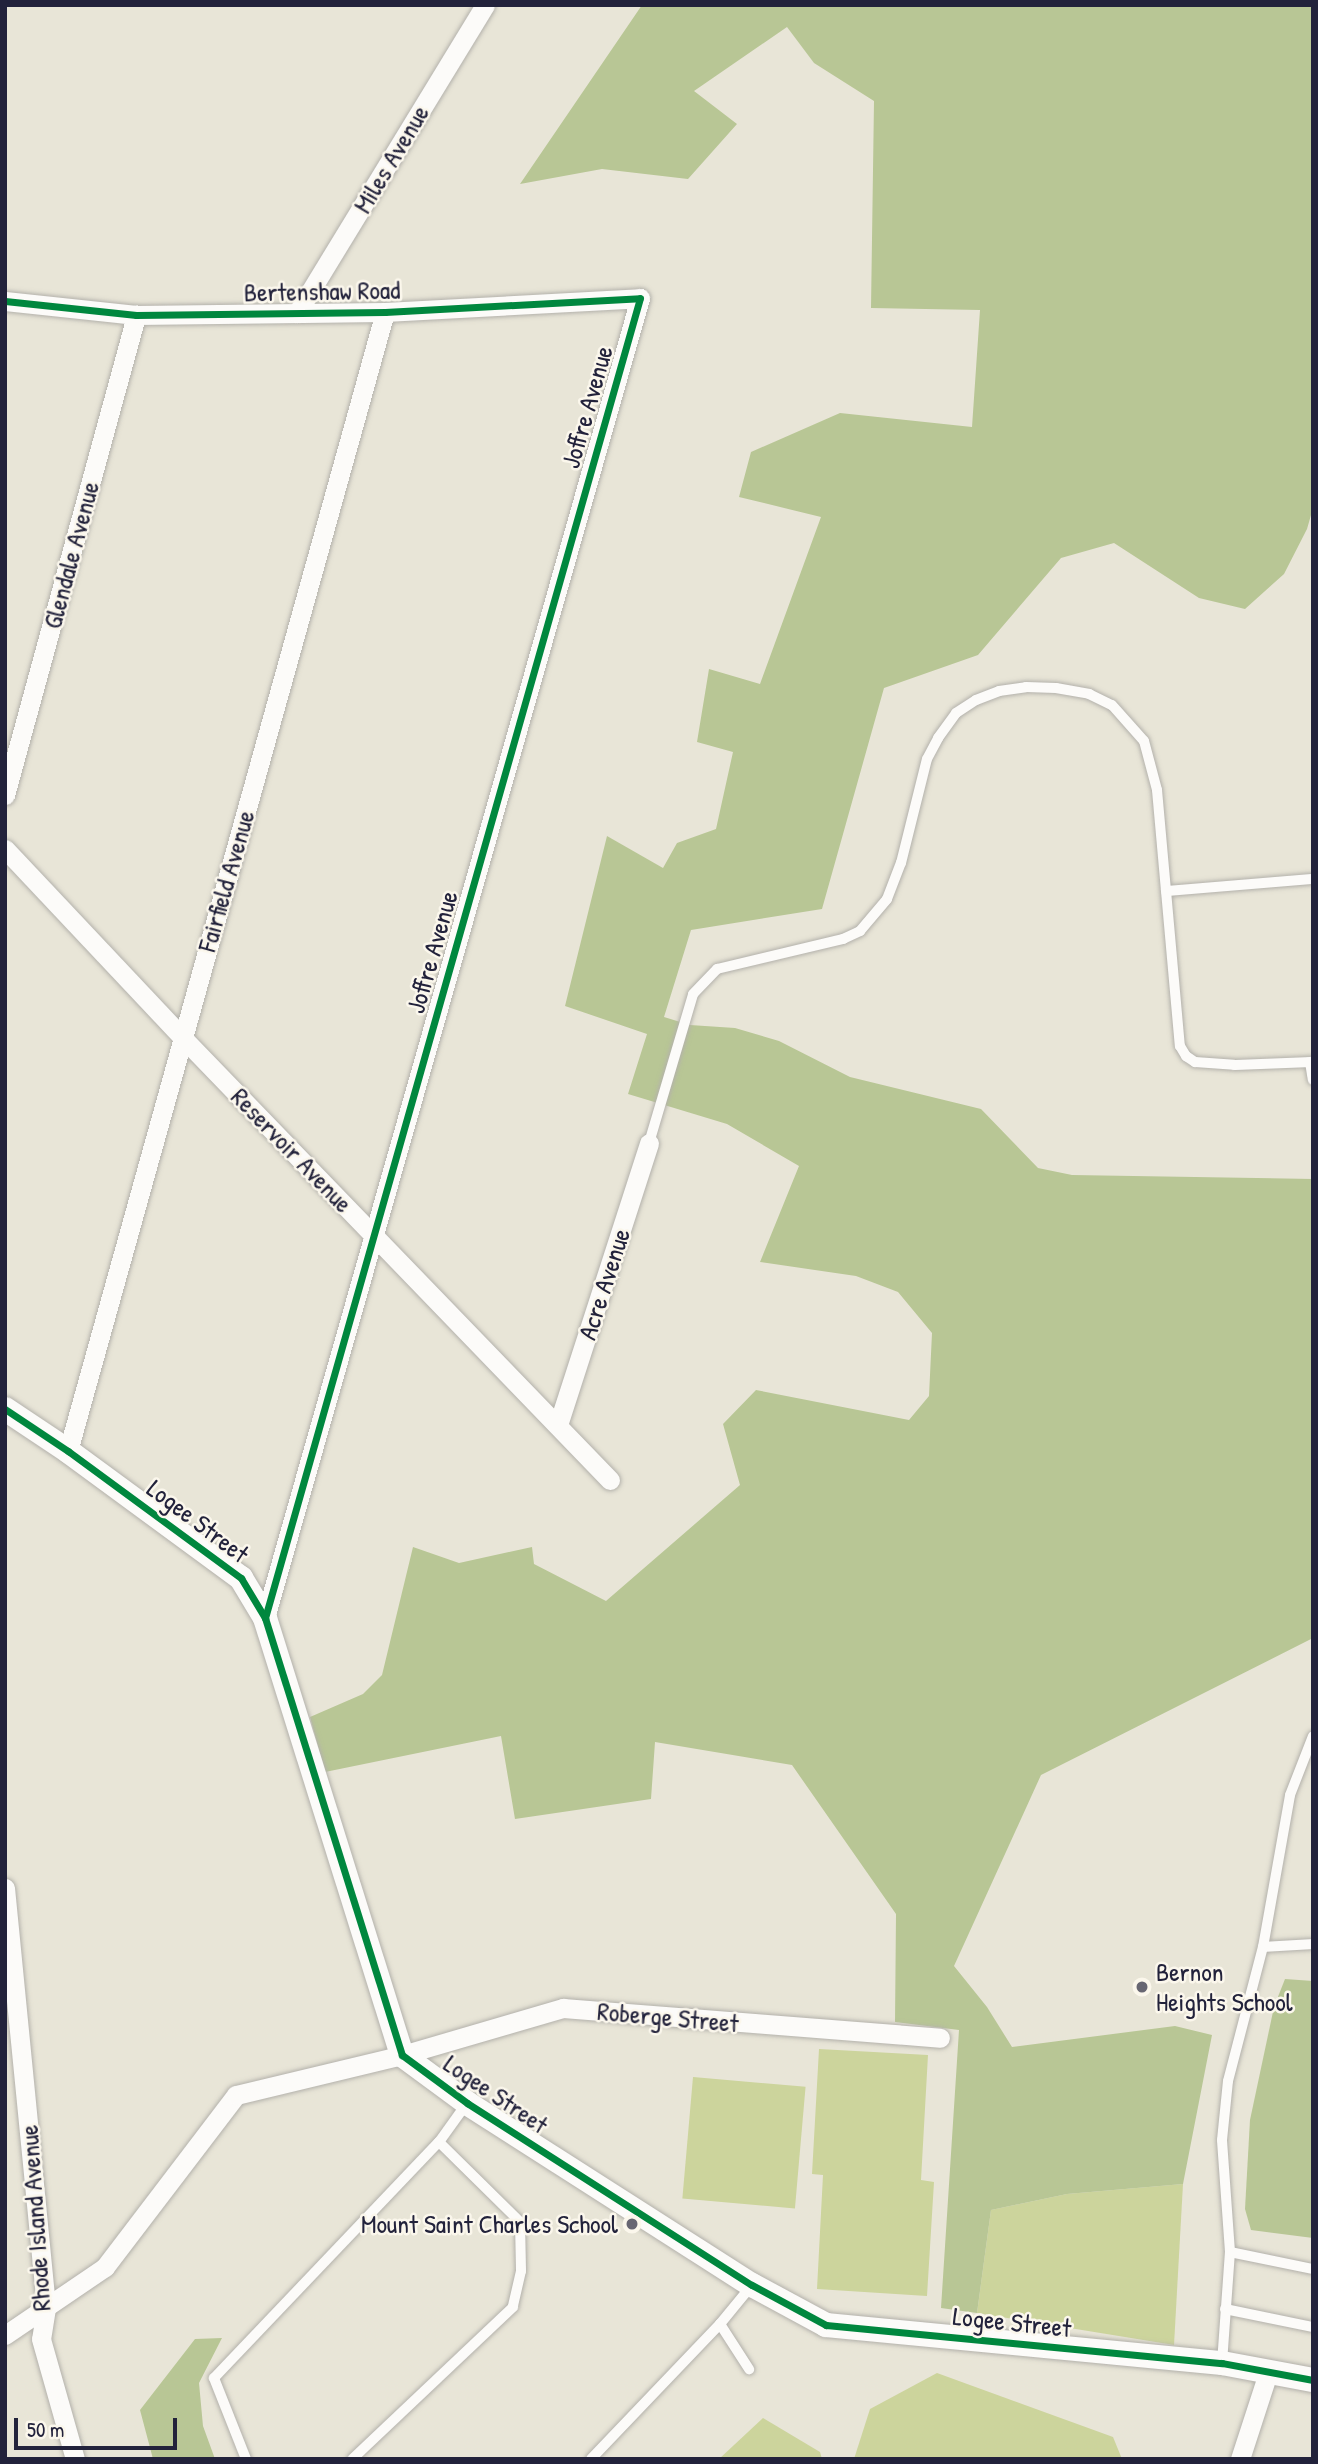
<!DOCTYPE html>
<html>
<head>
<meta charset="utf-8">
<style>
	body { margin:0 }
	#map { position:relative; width:1318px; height:2464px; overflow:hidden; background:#e8e5d7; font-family:"Patrick Hand",sans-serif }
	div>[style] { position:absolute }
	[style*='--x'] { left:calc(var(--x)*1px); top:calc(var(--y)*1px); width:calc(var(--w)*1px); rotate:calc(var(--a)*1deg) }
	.green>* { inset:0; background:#ccd49c; transform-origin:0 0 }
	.forest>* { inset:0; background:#b8c695 }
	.roads { filter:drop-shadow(0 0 2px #b3b1ab) drop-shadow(0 0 2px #b3b1ab) }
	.service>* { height:10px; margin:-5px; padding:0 5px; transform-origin:5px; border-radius:5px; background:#fcfbf9 }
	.minor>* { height:19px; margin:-9.5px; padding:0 9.5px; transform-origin:9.5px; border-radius:9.5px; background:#fcfbf9 }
	.tertiary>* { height:24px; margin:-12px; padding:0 12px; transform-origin:12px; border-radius:12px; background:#fcfbf9 }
	.cycleway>* { height:7px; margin:-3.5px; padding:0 3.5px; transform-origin:3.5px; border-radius:3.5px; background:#00873e }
	.dots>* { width:19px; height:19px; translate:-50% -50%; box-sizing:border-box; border:4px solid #fbf7ec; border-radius:50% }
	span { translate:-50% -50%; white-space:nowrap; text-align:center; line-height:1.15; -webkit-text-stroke:5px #fbf7ec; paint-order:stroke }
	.street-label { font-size:26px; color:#22223b }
	.poi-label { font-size:26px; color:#22223b }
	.left { translate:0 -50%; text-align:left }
	.right { translate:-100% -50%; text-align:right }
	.frame { position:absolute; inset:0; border:7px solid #22223b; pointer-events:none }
	.scale { position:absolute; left:14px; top:2418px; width:163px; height:32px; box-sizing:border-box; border:4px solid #22223b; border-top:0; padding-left:9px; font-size:21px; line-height:24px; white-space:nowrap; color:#22223b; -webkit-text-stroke:5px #fbf7ec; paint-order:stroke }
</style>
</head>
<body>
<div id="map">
	<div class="green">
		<i style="clip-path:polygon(819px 2049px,928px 2055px,921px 2180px,934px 2182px,927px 2296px,817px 2289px,823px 2175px,812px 2174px)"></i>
		<i style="left:693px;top:2077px;width:113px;height:122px;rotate:5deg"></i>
		<i style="clip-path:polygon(1183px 2184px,1174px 2345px,977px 2313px,991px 2210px,1067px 2194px)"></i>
		<i style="clip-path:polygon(937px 2373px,1113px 2437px,1122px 2459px,854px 2459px,870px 2409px)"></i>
		<i style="clip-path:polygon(763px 2418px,820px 2452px,822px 2459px,719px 2459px)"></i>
	</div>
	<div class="forest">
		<i style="clip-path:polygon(642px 5px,1313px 5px,1313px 508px,1307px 529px,1284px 574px,1245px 609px,1199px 598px,1114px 543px,1061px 558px,978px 655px,884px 688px,822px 909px,691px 930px,664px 1017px,690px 1025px,735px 1028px,779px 1041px,850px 1077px,981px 1109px,1038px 1168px,1072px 1175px,1313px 1179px,1313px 1638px,1041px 1775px,954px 1966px,987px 2007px,1012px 2047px,1175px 2026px,1212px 2035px,1183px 2184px,1067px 2194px,991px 2210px,977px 2313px,941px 2308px,959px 2030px,895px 2022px,896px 1914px,792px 1765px,655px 1742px,651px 1799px,515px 1819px,501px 1736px,325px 1772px,310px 1717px,363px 1694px,382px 1675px,413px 1547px,459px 1563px,532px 1547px,534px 1564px,606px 1601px,740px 1485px,723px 1424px,756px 1390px,909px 1420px,929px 1396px,932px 1333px,898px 1292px,856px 1276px,760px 1262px,799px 1166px,727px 1124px,628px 1094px,647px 1034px,565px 1006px,607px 836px,663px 868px,677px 843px,716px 829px,733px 752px,697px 742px,709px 669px,760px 684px,821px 517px,739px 497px,751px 452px,840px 413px,972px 427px,980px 310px,871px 308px,874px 101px,814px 63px,787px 27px,694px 91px,737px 124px,688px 179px,602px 169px,520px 184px)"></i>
		<i style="clip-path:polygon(1285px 1979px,1313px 1981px,1313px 2238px,1251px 2230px,1245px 2209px,1250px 2120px,1274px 2007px)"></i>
		<i style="clip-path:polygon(222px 2338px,199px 2383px,203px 2426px,215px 2459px,153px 2459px,140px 2410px,195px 2339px)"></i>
	</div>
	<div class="roads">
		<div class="service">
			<i style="--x:1166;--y:891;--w:147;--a:-4.7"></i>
			<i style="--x:1310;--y:1062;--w:18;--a:81"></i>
			<i style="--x:649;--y:1143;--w:155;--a:-73.5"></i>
			<i style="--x:693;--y:994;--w:35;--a:-46"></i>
			<i style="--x:717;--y:969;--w:130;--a:-13.4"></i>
			<i style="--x:843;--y:939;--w:19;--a:-25"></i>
			<i style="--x:860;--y:931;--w:42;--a:-49.8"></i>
			<i style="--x:887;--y:899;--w:39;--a:-69"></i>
			<i style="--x:901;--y:863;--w:107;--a:-76"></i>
			<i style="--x:927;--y:759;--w:24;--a:-62"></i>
			<i style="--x:938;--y:738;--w:31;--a:-54"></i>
			<i style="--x:956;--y:713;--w:24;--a:-33"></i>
			<i style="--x:976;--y:700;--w:25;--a:-21"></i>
			<i style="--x:999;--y:691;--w:27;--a:-8"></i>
			<i style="--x:1026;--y:687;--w:30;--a:2"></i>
			<i style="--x:1056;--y:688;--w:34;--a:10"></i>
			<i style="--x:1089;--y:694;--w:25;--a:26"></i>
			<i style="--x:1112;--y:705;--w:48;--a:48.4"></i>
			<i style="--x:1144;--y:741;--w:51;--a:75.1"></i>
			<i style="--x:1157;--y:790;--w:257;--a:84.9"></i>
			<i style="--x:1180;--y:1046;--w:12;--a:59"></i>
			<i style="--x:1186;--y:1056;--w:11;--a:34"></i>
			<i style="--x:1195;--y:1062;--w:39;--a:4"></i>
			<i style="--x:1234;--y:1065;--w:79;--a:-2.2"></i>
			<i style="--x:1263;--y:1947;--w:50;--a:-3.4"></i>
			<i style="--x:439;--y:2142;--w:48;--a:-54.3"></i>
			<i style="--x:1230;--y:2252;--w:85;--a:11.6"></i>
			<i style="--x:1225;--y:2309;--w:90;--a:11.6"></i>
			<i style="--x:720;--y:2324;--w:54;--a:57.2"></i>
			<i style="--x:1222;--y:2363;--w:111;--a:-85.9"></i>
			<i style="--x:1230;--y:2252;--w:112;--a:-94.1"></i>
			<i style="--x:1222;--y:2140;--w:59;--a:-84.2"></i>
			<i style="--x:1228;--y:2081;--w:138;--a:-75.4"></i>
			<i style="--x:1263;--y:1947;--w:154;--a:-79.9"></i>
			<i style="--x:1290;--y:1795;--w:63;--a:-68.7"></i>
			<i style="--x:246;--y:2459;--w:87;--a:-111.6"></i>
			<i style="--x:214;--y:2378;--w:326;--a:-46.4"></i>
			<i style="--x:439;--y:2142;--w:114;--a:44.6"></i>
			<i style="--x:520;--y:2222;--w:49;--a:88.8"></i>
			<i style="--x:521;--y:2271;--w:37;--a:103"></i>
			<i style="--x:513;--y:2307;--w:221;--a:136.6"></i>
			<i style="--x:591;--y:2459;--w:187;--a:-46.3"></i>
			<i style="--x:720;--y:2324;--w:50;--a:-50.6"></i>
		</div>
		<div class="minor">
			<i style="--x:5;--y:301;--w:132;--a:6.1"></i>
			<i style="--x:136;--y:315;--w:249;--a:-0.7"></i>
			<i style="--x:385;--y:312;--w:255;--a:-3.1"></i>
			<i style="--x:640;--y:298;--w:1372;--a:105.86"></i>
			<i style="--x:297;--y:313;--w:361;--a:-58.6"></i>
			<i style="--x:5;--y:795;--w:498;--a:-74.7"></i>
			<i style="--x:5;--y:849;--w:258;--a:46.7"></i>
			<i style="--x:182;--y:1037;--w:616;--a:45.99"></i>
			<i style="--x:558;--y:1425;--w:296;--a:-72.1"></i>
			<i style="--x:68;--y:1451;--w:1182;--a:-74.45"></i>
			<i style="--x:5;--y:1888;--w:422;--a:84.4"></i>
			<i style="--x:46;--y:2308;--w:31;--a:99"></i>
			<i style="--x:41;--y:2339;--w:125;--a:74.2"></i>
			<i style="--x:5;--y:2335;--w:121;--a:-34.2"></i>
			<i style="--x:105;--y:2267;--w:216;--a:-52.7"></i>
			<i style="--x:236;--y:2095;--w:171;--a:-13.5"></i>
			<i style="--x:402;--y:2055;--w:168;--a:-16.3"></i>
			<i style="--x:563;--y:2008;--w:378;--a:4.5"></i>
			<i style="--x:1240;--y:2459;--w:94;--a:-72"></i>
		</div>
		<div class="tertiary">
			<i style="--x:5;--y:1409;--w:76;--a:33.7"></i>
			<i style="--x:68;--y:1451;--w:215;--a:36.3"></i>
			<i style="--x:241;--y:1578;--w:47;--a:59"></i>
			<i style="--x:265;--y:1618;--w:458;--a:72.6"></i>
			<i style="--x:402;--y:2055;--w:81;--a:36.4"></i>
			<i style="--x:467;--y:2103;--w:338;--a:32.6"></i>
			<i style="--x:752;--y:2285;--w:84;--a:28.4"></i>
			<i style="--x:826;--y:2325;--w:398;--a:5.5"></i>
			<i style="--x:1222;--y:2363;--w:93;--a:10.6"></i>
		</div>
	</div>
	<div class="cycleway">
		<i style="--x:5;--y:301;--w:132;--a:6.1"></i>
		<i style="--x:136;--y:315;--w:249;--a:-0.7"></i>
		<i style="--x:385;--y:312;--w:255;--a:-3.1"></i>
		<i style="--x:640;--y:298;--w:1372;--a:105.86"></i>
		<i style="--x:5;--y:1409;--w:76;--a:33.7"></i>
		<i style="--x:68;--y:1451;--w:215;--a:36.3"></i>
		<i style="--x:241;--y:1578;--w:47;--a:59"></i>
		<i style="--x:265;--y:1618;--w:458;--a:72.6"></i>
		<i style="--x:402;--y:2055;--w:81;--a:36.4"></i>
		<i style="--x:467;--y:2103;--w:338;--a:32.6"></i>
		<i style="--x:752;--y:2285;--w:84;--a:28.4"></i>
		<i style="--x:826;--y:2325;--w:398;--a:5.5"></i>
		<i style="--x:1222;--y:2363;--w:93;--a:10.6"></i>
	</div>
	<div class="dots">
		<i style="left:1142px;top:1987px;background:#676672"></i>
		<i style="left:632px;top:2224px;background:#676672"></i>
	</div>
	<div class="street-label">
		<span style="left:391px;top:159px;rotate:-59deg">Miles Avenue</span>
		<span style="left:322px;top:291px;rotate:-1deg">Bertenshaw Road</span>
		<span style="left:587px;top:407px;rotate:-74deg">Joffre Avenue</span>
		<span style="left:71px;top:555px;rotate:-75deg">Glendale Avenue</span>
		<span style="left:226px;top:881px;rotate:-74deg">Fairfield Avenue</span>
		<span style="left:432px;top:952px;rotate:-74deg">Joffre Avenue</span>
		<span style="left:292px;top:1150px;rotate:46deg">Reservoir Avenue</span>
		<span style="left:604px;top:1284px;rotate:-72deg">Acre Avenue</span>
		<span style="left:198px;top:1521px;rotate:37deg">Logee Street</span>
		<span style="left:668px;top:2017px;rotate:5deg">Roberge Street</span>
		<span style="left:496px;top:2094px;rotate:34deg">Logee Street</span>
		<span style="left:35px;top:2218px;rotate:-94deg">Rhode Island Avenue</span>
		<span style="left:1012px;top:2322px;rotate:6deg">Logee Street</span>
	</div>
	<div class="poi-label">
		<span class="left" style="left:1156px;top:1987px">Bernon<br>Heights School</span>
		<span class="right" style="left:618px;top:2224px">Mount Saint Charles School</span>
	</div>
	<div class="frame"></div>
	<div class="scale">50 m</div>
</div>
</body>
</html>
